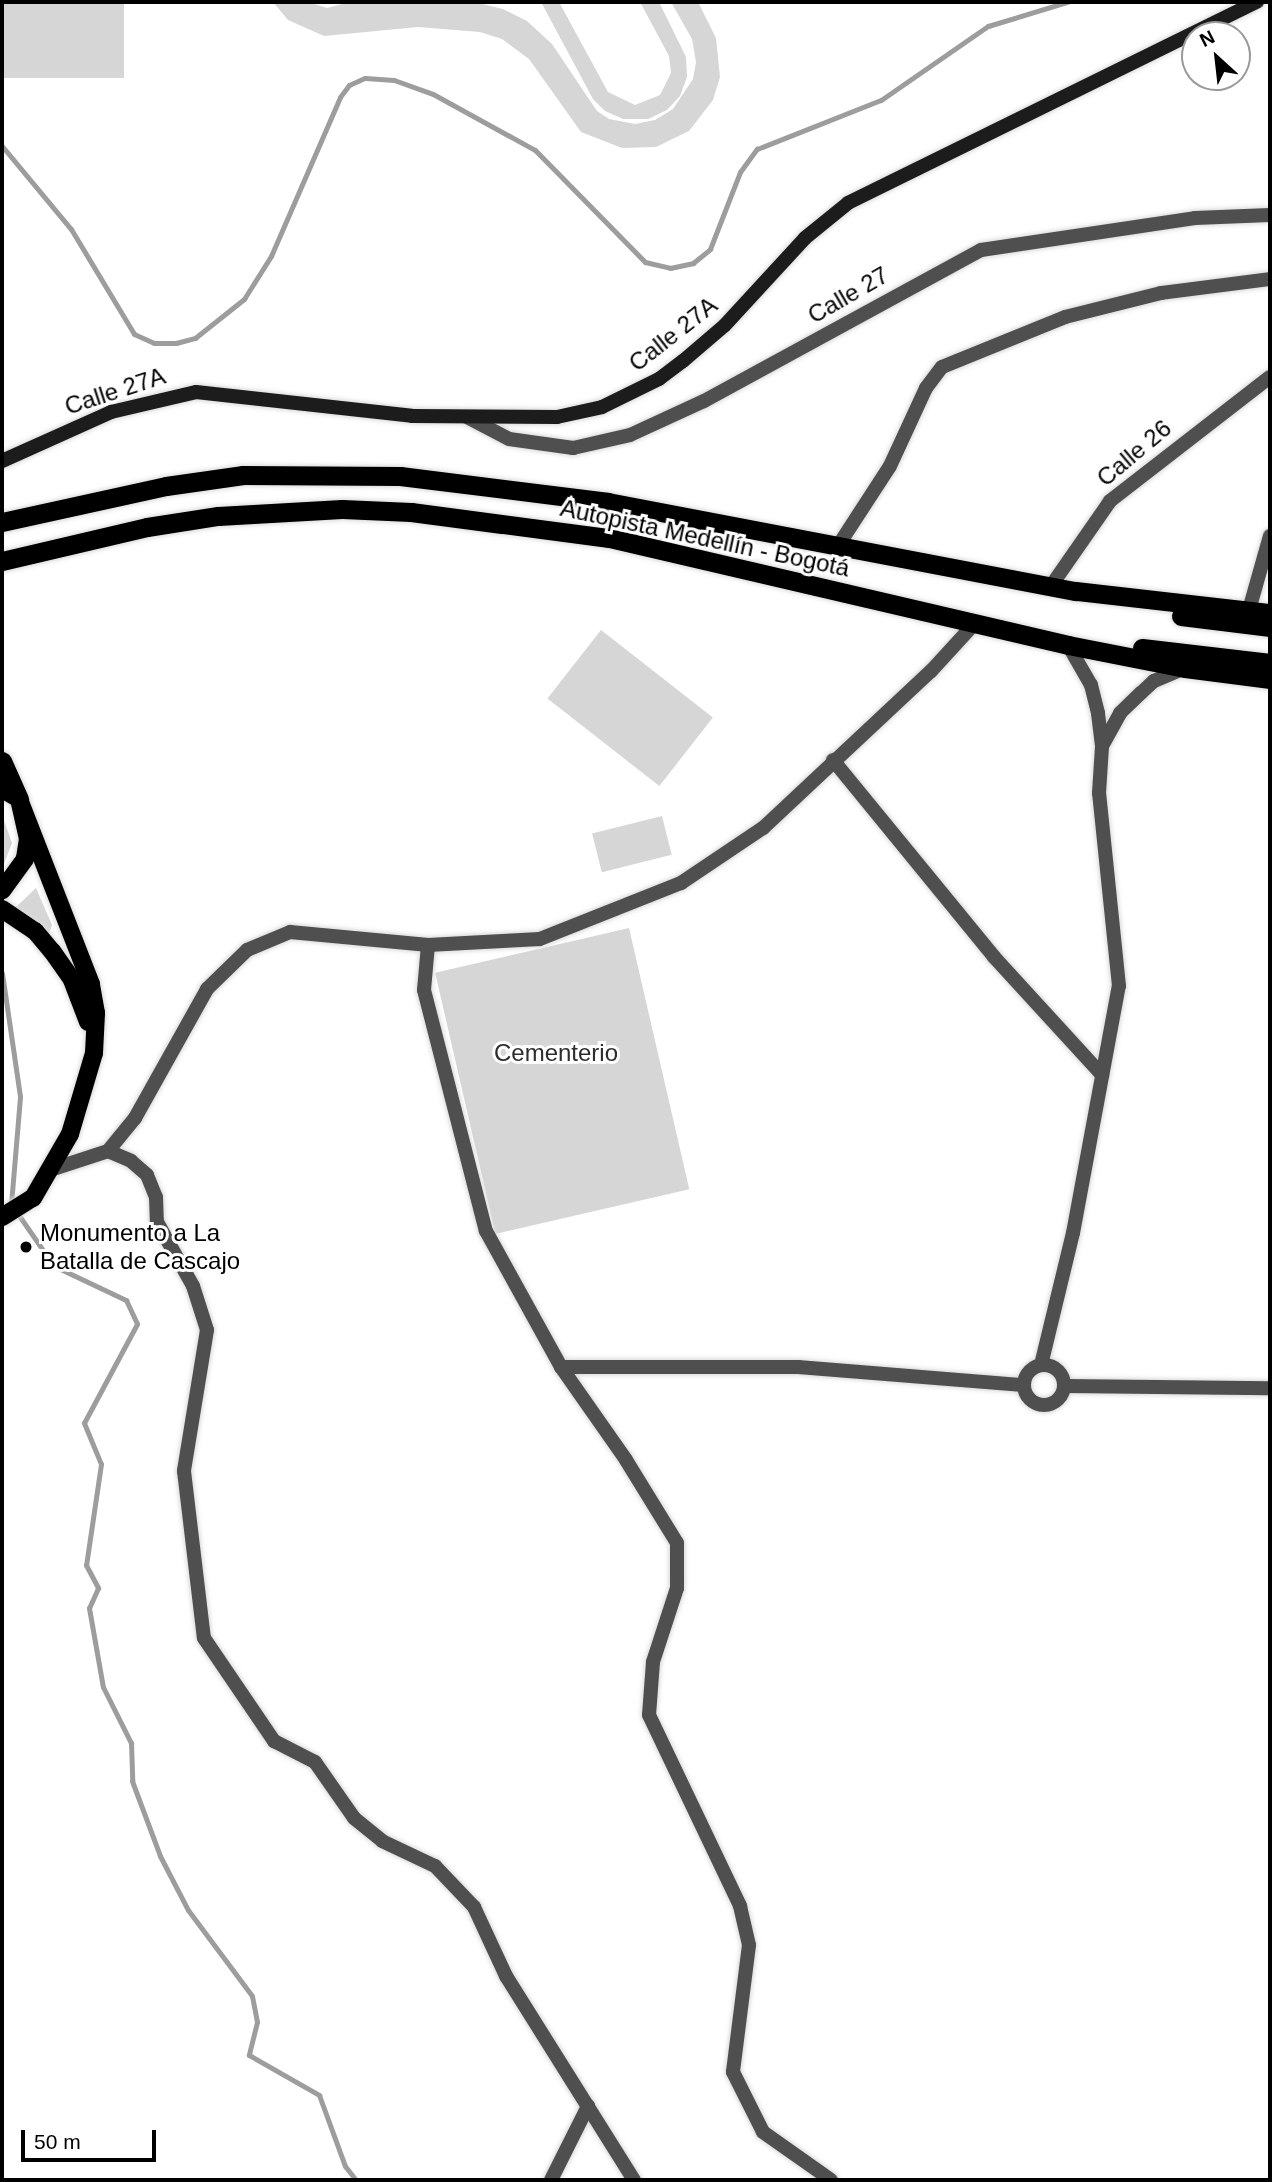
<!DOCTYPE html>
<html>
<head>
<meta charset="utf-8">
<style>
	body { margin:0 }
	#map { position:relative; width:1272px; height:2182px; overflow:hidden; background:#fff; font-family:Arial,sans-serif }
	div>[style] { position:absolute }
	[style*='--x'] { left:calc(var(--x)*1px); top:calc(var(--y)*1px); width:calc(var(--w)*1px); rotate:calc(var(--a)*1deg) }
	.green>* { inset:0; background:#d6d6d6; transform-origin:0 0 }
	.stream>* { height:5px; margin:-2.5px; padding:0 2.5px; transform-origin:2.5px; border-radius:2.5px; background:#9d9d9d }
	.roads { filter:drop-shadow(0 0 2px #dbdbdb) drop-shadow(0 0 2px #dbdbdb) }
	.minor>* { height:14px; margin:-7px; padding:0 7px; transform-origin:7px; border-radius:7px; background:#4f4f4f }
	.minor>.ring { margin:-7px; padding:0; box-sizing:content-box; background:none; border:14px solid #4f4f4f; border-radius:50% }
	.tertiary>* { height:14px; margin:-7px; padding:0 7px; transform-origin:7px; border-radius:7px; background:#4f4f4f }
	.secondary>* { height:14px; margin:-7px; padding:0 7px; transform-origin:7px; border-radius:7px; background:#1c1c1c }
	.primary>* { height:18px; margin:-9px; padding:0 9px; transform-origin:9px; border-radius:9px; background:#000 }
	.trunk>* { height:19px; margin:-9.5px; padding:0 9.5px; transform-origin:9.5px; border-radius:9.5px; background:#000 }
	.dots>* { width:19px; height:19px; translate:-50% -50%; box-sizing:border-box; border:4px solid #fff; border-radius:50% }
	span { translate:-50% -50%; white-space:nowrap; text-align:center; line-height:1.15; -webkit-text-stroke:6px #fff; paint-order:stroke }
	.street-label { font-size:24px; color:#000 }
	.park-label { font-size:24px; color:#2d2d2d }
	.poi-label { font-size:24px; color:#000 }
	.left { translate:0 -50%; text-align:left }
	.frame { position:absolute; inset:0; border:4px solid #000; pointer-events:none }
	.north { position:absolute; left:1181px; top:21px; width:70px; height:70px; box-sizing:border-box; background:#fff; border:2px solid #999; border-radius:50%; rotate:333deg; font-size:19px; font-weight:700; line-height:28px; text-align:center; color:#000 }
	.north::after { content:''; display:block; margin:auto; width:24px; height:32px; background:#000; clip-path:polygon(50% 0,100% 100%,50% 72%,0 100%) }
	.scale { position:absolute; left:21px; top:2130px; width:135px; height:32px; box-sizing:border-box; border:4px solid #000; border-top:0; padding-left:9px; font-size:21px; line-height:24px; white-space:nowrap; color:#000; -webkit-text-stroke:5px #fff; paint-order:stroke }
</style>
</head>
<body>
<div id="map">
	<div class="green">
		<i style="left:2px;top:2px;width:122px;height:76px"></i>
		<i style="clip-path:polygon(273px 2px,308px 2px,327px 8px,350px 2px,474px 2px,503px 9px,527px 21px,552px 44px,597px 111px,609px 119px,635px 124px,655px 120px,673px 109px,693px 79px,696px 62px,692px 39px,671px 2px,698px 2px,716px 38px,720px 77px,713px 100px,689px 131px,656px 147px,622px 148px,581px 132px,529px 59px,502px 39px,480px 32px,418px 27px,324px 36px,288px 20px)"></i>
		<i style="clip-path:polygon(541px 2px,559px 2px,608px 92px,635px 105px,660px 95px,671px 73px,669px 56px,640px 2px,659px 2px,686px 57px,687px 77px,680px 96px,667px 110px,648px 119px,623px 119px,605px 111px,593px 99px)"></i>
		<i style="left:601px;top:630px;width:142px;height:87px;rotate:38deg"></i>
		<i style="clip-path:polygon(2px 815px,12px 843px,2px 869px)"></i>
		<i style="left:662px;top:816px;width:40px;height:72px;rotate:76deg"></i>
		<i style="clip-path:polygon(36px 888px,52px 925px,49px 934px,16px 907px)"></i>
		<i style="left:629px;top:928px;width:268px;height:199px;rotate:77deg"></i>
	</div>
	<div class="stream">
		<i style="--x:2;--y:146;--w:108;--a:50.3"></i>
		<i style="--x:71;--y:229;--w:122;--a:59"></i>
		<i style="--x:134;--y:334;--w:22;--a:24"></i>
		<i style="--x:154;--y:343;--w:22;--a:0"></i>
		<i style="--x:176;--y:343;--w:20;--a:-15"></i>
		<i style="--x:195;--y:338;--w:63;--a:-38.5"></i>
		<i style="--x:244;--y:299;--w:51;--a:-57.9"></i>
		<i style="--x:271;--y:256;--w:173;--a:-66.5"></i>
		<i style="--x:340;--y:97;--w:15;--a:-53"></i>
		<i style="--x:349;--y:85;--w:17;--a:-24"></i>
		<i style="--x:365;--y:78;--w:29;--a:4"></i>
		<i style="--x:394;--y:80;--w:41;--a:19.7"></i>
		<i style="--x:433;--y:94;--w:116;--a:28.8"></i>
		<i style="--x:535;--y:150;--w:157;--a:45.5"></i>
		<i style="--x:645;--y:262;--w:26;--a:13"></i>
		<i style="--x:670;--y:268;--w:24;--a:-12"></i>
		<i style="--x:693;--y:263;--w:22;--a:-39"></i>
		<i style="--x:710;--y:249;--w:83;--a:-68.7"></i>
		<i style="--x:740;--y:172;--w:29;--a:-54"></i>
		<i style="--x:757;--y:149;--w:133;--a:-21.6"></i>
		<i style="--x:881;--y:100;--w:130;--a:-34.7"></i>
		<i style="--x:988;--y:26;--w:83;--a:-16.9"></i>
		<i style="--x:2;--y:973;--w:125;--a:81.7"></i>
		<i style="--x:20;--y:1097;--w:107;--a:94.8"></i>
		<i style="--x:11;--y:1204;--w:75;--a:55.3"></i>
		<i style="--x:54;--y:1266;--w:80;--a:25.3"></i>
		<i style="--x:126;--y:1300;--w:26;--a:65"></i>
		<i style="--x:137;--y:1324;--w:112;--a:118.2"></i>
		<i style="--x:84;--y:1423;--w:44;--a:67.5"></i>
		<i style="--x:101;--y:1464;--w:102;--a:98.4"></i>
		<i style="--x:86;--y:1565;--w:26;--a:62"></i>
		<i style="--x:98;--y:1588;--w:22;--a:114"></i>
		<i style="--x:89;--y:1608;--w:80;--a:80"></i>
		<i style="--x:103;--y:1687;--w:63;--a:63.4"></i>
		<i style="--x:131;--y:1743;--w:38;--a:88"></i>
		<i style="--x:132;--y:1781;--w:80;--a:69.5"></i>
		<i style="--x:160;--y:1856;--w:61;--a:62.6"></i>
		<i style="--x:188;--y:1910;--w:107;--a:53.3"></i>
		<i style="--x:252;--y:1996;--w:26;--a:79"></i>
		<i style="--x:257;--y:2022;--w:34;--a:104"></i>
		<i style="--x:249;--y:2055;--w:81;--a:29.7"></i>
		<i style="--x:319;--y:2095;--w:76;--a:69.9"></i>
		<i style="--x:345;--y:2166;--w:18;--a:52"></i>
	</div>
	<div class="roads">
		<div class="minor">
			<i style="--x:838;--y:546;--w:95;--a:-57"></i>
			<i style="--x:890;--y:466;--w:86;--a:-65.2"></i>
			<i style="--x:926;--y:388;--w:26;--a:-53"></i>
			<i style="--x:942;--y:367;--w:133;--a:-22.1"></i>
			<i style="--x:1065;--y:317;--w:99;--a:-14"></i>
			<i style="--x:1161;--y:293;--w:110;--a:-7.3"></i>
			<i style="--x:1249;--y:610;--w:77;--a:-74.2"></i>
			<i style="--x:1102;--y:746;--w:38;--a:-61"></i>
			<i style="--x:1120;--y:713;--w:29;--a:-44"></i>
			<i style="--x:1141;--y:693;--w:18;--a:-43"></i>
			<i style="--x:1154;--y:681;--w:34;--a:-23"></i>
			<i style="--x:833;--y:760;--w:254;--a:50.7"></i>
			<i style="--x:994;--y:957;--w:160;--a:47.5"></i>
			<i style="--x:428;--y:945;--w:45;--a:95.1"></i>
			<i style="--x:424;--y:990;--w:249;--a:75.6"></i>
			<i style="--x:486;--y:1231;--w:155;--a:61.1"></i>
			<i style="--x:561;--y:1367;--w:113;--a:55"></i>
			<i style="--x:626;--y:1460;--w:97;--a:58.4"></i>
			<i style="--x:677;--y:1543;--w:45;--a:90"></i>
			<i style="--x:677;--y:1588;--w:78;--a:108"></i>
			<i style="--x:653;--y:1662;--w:53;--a:94.3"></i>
			<i style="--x:649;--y:1715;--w:212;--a:64.5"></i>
			<i style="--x:740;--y:1906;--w:40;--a:77"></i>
			<i style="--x:749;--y:1945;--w:128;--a:97.2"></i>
			<i style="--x:733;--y:2072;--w:67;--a:63.4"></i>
			<i style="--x:763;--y:2132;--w:83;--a:35.2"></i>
			<i style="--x:108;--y:1151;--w:25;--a:23"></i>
			<i style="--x:131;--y:1161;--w:21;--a:41"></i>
			<i style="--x:147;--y:1175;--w:24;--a:68"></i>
			<i style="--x:156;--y:1197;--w:25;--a:88"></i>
			<i style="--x:157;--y:1222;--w:73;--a:60.6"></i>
			<i style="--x:193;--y:1286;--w:46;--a:72.3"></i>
			<i style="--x:207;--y:1330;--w:143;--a:99.3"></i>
			<i style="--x:184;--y:1471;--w:168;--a:83.2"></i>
			<i style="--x:204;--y:1638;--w:125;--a:55.8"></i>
			<i style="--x:274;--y:1741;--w:46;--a:27.1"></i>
			<i style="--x:315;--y:1762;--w:68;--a:55.1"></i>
			<i style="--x:354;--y:1818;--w:36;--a:39"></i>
			<i style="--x:382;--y:1841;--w:59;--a:25.3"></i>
			<i style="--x:435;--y:1866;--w:57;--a:46.4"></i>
			<i style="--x:474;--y:1907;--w:76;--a:65.1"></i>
			<i style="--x:506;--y:1976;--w:241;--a:57.9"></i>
			<i style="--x:53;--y:1169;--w:58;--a:-18.1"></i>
			<i style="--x:108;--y:1151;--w:43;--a:-50.7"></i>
			<i style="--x:135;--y:1118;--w:148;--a:-60.8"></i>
			<i style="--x:207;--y:989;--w:56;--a:-44.3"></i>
			<i style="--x:247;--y:950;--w:47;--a:-22.7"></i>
			<i style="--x:290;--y:932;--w:139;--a:5.4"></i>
			<i style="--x:428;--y:945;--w:112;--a:-3.1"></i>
			<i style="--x:540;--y:939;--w:152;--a:-21.7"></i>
			<i style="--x:681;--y:883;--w:99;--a:-33.9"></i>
			<i style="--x:763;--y:828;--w:230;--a:-43.1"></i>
			<i style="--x:931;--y:671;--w:65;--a:-47.5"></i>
			<i class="ring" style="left:1024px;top:1365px;width:26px;height:26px"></i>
			<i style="--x:1041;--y:1365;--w:136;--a:-76.4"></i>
			<i style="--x:1073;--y:1233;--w:251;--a:-79.5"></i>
			<i style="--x:1119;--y:986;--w:194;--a:-95.9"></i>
			<i style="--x:1099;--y:793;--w:47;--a:-86.3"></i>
			<i style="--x:1102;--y:746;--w:33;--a:-97"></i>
			<i style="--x:1098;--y:713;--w:29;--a:-104"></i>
			<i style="--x:1091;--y:685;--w:46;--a:-119.9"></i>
			<i style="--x:561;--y:1367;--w:237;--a:0"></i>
			<i style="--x:798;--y:1367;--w:226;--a:4.6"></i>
			<i style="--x:1065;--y:1386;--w:205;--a:0.6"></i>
			<i style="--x:551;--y:2180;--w:83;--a:-63.4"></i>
		</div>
		<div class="tertiary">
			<i style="--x:467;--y:417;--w:47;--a:27.6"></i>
			<i style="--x:509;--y:439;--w:65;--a:8"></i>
			<i style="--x:573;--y:448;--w:58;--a:-12.8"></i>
			<i style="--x:630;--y:435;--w:81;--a:-24.7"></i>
			<i style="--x:704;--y:401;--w:315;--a:-28.6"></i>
			<i style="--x:981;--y:250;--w:216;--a:-8.5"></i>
			<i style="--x:1195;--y:218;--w:75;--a:-2.3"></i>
			<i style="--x:1051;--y:586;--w:103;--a:-55.2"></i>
			<i style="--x:1110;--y:501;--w:202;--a:-37.8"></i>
		</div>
		<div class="secondary">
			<i style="--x:2;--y:461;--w:120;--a:-24.2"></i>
			<i style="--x:111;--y:412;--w:87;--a:-13.2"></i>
			<i style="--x:196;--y:392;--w:217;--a:6.3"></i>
			<i style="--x:412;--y:416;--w:145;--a:0.4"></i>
			<i style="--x:557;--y:417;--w:46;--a:-12.5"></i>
			<i style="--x:602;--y:407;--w:64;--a:-26.2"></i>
			<i style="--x:659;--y:379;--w:30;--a:-37"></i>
			<i style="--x:683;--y:361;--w:55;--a:-40.6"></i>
			<i style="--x:725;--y:325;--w:118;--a:-47.4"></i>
			<i style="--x:805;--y:238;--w:55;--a:-39.1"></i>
			<i style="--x:848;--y:203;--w:456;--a:-26.2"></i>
		</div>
		<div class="primary">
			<i style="--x:2;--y:789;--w:20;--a:30"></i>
			<i style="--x:19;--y:799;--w:41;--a:77.3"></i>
			<i style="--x:28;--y:839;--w:20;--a:99"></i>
			<i style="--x:25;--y:859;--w:39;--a:126"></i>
			<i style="--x:2;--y:909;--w:40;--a:34"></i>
			<i style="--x:35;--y:931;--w:26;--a:50"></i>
			<i style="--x:52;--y:951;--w:35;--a:55"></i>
			<i style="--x:72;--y:980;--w:45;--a:69.1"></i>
			<i style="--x:2;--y:1217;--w:36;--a:-32"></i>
			<i style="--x:33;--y:1198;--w:74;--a:-60"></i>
			<i style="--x:70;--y:1134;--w:84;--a:-73.5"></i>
			<i style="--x:94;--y:1053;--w:40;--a:-87.1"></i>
			<i style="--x:96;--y:1013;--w:29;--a:-100"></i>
			<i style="--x:91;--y:984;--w:199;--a:-111.3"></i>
		</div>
		<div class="trunk">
			<i style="--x:2;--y:522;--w:168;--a:-12.4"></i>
			<i style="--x:166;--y:486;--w:78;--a:-8.1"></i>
			<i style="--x:243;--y:475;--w:157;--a:0.4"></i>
			<i style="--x:400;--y:476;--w:210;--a:7.1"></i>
			<i style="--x:608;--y:502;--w:476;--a:10.8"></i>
			<i style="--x:1076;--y:591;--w:195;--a:6.5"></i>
			<i style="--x:2;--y:561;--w:149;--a:-13.2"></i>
			<i style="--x:147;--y:527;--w:72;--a:-8.8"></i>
			<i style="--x:218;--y:516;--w:124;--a:-3.2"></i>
			<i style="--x:342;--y:509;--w:69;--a:2.5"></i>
			<i style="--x:411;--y:512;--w:200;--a:7.5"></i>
			<i style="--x:609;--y:538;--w:471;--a:13.1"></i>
			<i style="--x:1068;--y:645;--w:119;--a:11.1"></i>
			<i style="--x:1185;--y:668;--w:86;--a:7.4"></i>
			<i style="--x:1181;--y:616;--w:90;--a:7"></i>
			<i style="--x:1142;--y:648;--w:129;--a:6.7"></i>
			<i style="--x:2;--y:761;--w:42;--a:65.9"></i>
		</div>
	</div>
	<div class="dots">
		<i style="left:26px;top:1247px;background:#000"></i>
	</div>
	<div class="street-label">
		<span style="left:848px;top:295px;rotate:-30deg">Calle 27</span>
		<span style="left:673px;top:334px;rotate:-38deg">Calle 27A</span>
		<span style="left:115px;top:391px;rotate:-18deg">Calle 27A</span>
		<span style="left:1134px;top:453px;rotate:-40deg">Calle 26</span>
		<span style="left:705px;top:538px;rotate:12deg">Autopista Medellín - Bogotá</span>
	</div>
	<div class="park-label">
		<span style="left:556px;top:1053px">Cementerio</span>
	</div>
	<div class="poi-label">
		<span class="left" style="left:40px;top:1247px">Monumento a La<br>Batalla de Cascajo</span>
	</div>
	<div class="frame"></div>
	<div class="north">N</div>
	<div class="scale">50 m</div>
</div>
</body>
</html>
